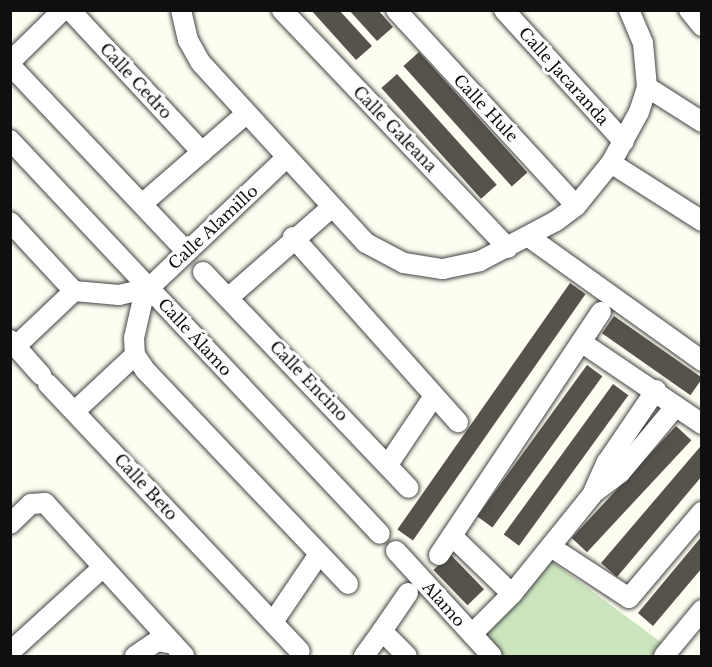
<!DOCTYPE html>
<html>
<head>
<meta charset="utf-8">
<style>
	body { margin:0 }
	#map { position:relative; width:712px; height:667px; overflow:hidden; background:#fefdf1; font-family:"Libre Baskerville",serif }
	div>[style] { position:absolute }
	[style*='--x'] { left:calc(var(--x)*1px); top:calc(var(--y)*1px); width:calc(var(--w)*1px); rotate:calc(var(--a)*1deg) }
	.green>* { inset:0; background:#cce5be }
	.building>* { inset:0; background:#56524c; transform-origin:0 0 }
	.roads { filter:drop-shadow(0 0 2px #424242) drop-shadow(0 0 2px #424242) }
	.minor>* { height:20px; margin:-10px; padding:0 10px; transform-origin:10px; border-radius:10px; background:#fff }
	span { translate:-50% -50%; white-space:nowrap; text-align:center; line-height:1.15; -webkit-text-stroke:6px #fff; paint-order:stroke }
	.street-label { font-size:16px; color:#0f0f0f }
	.frame { position:absolute; inset:0; border:12px solid #0f0f0f; pointer-events:none }
</style>
</head>
<body>
<div id="map">
	<div class="green">
		<i style="clip-path:polygon(550px 560px,662px 643px,652px 656px,499px 656px,479px 635px)"></i>
	</div>
	<div class="building">
		<i style="clip-path:polygon(311px 10px,339px 10px,372px 46px,356px 60px)"></i>
		<i style="clip-path:polygon(349px 10px,378px 10px,393px 27px,377px 41px)"></i>
		<i style="left:419px;top:52px;width:162px;height:21px;rotate:48deg"></i>
		<i style="left:397px;top:74px;width:149px;height:21px;rotate:48deg"></i>
		<i style="left:570px;top:283px;width:19px;height:301px;rotate:35deg"></i>
		<i style="left:614px;top:316px;width:108px;height:21px;rotate:35deg"></i>
		<i style="left:587px;top:365px;width:19px;height:187px;rotate:36deg"></i>
		<i style="left:613px;top:384px;width:19px;height:186px;rotate:36deg"></i>
		<i style="left:676px;top:426px;width:21px;height:153px;rotate:43deg"></i>
		<i style="clip-path:polygon(700px 447px,702px 476px,617px 577px,601px 563px)"></i>
		<i style="clip-path:polygon(702px 536px,702px 568px,653px 626px,638px 613px)"></i>
		<i style="left:450px;top:554px;width:49px;height:23px;rotate:46deg"></i>
	</div>
	<div class="roads">
		<div class="minor">
			<i style="--x:70;--y:10;--w:194;--a:47.1"></i>
			<i style="--x:181;--y:10;--w:31;--a:77"></i>
			<i style="--x:188;--y:40;--w:26;--a:61"></i>
			<i style="--x:201;--y:63;--w:244;--a:47.5"></i>
			<i style="--x:366;--y:243;--w:43;--a:27.8"></i>
			<i style="--x:404;--y:263;--w:39;--a:9"></i>
			<i style="--x:443;--y:269;--w:38;--a:-12"></i>
			<i style="--x:480;--y:261;--w:86;--a:-27.8"></i>
			<i style="--x:556;--y:221;--w:25;--a:-37"></i>
			<i style="--x:576;--y:206;--w:55;--a:-50.9"></i>
			<i style="--x:611;--y:163;--w:58;--a:-61.2"></i>
			<i style="--x:639;--y:112;--w:26;--a:-72"></i>
			<i style="--x:647;--y:87;--w:44;--a:-95.2"></i>
			<i style="--x:643;--y:43;--w:36;--a:-113"></i>
			<i style="--x:282;--y:10;--w:328;--a:46.5"></i>
			<i style="--x:396;--y:10;--w:266;--a:47.4"></i>
			<i style="--x:504;--y:10;--w:178;--a:47.7"></i>
			<i style="--x:689;--y:10;--w:21;--a:51"></i>
			<i style="--x:10;--y:62;--w:74;--a:-44.5"></i>
			<i style="--x:10;--y:65;--w:257;--a:46.6"></i>
			<i style="--x:647;--y:87;--w:65;--a:32.5"></i>
			<i style="--x:10;--y:140;--w:540;--a:46.8"></i>
			<i style="--x:611;--y:163;--w:108;--a:32.5"></i>
			<i style="--x:142;--y:204;--w:138;--a:-40.9"></i>
			<i style="--x:10;--y:222;--w:94;--a:47.2"></i>
			<i style="--x:293;--y:237;--w:248;--a:48.3"></i>
			<i style="--x:529;--y:237;--w:213;--a:35.6"></i>
			<i style="--x:203;--y:272;--w:298;--a:46.4"></i>
			<i style="--x:145;--y:290;--w:49;--a:102.9"></i>
			<i style="--x:134;--y:338;--w:17;--a:87"></i>
			<i style="--x:135;--y:355;--w:18;--a:56"></i>
			<i style="--x:145;--y:370;--w:295;--a:46.5"></i>
			<i style="--x:74;--y:291;--w:45;--a:5.1"></i>
			<i style="--x:119;--y:295;--w:31;--a:-13"></i>
			<i style="--x:149;--y:288;--w:189;--a:-43.5"></i>
			<i style="--x:228;--y:298;--w:138;--a:-41.2"></i>
			<i style="--x:10;--y:340;--w:47;--a:48.5"></i>
			<i style="--x:581;--y:342;--w:146;--a:34.1"></i>
			<i style="--x:16;--y:346;--w:80;--a:-43.5"></i>
			<i style="--x:48;--y:384;--w:367;--a:46.7"></i>
			<i style="--x:75;--y:411;--w:82;--a:-43"></i>
			<i style="--x:389;--y:463;--w:81;--a:-56.1"></i>
			<i style="--x:596;--y:491;--w:30;--a:-37"></i>
			<i style="--x:620;--y:473;--w:87;--a:-50.1"></i>
			<i style="--x:10;--y:524;--w:29;--a:-44"></i>
			<i style="--x:31;--y:504;--w:14;--a:-4"></i>
			<i style="--x:45;--y:503;--w:207;--a:47.7"></i>
			<i style="--x:452;--y:536;--w:83;--a:44"></i>
			<i style="--x:551;--y:547;--w:93;--a:33.2"></i>
			<i style="--x:629;--y:598;--w:113;--a:-49.7"></i>
			<i style="--x:396;--y:551;--w:142;--a:47.6"></i>
			<i style="--x:439;--y:555;--w:292;--a:-56.3"></i>
			<i style="--x:273;--y:622;--w:82;--a:-55.9"></i>
			<i style="--x:382;--y:631;--w:46;--a:-55.6"></i>
			<i style="--x:472;--y:634;--w:57;--a:-45"></i>
			<i style="--x:512;--y:594;--w:127;--a:-51.1"></i>
			<i style="--x:592;--y:495;--w:36;--a:-66"></i>
			<i style="--x:607;--y:462;--w:87;--a:-55.8"></i>
			<i style="--x:10;--y:652;--w:126;--a:-42.4"></i>
			<i style="--x:135;--y:656;--w:27;--a:-34"></i>
			<i style="--x:157;--y:641;--w:11;--a:10"></i>
			<i style="--x:364;--y:656;--w:31;--a:-54"></i>
			<i style="--x:382;--y:631;--w:35;--a:45"></i>
			<i style="--x:664;--y:656;--w:60;--a:-50.4"></i>
		</div>
	</div>
	<div class="street-label">
		<span style="left:564px;top:76px;rotate:48deg">Calle Jacaranda</span>
		<span style="left:136px;top:81px;rotate:47deg">Calle Cedro</span>
		<span style="left:486px;top:108px;rotate:47deg">Calle Hule</span>
		<span style="left:395px;top:129px;rotate:46deg">Calle Galeana</span>
		<span style="left:213px;top:227px;rotate:-43deg">Calle Alamillo</span>
		<span style="left:195px;top:337px;rotate:47deg">Calle Álamo</span>
		<span style="left:309px;top:381px;rotate:46deg">Calle Encino</span>
		<span style="left:146px;top:487px;rotate:47deg">Calle Beto</span>
		<span style="left:444px;top:604px;rotate:48deg">Alamo</span>
	</div>
	<div class="frame"></div>
</div>
</body>
</html>
